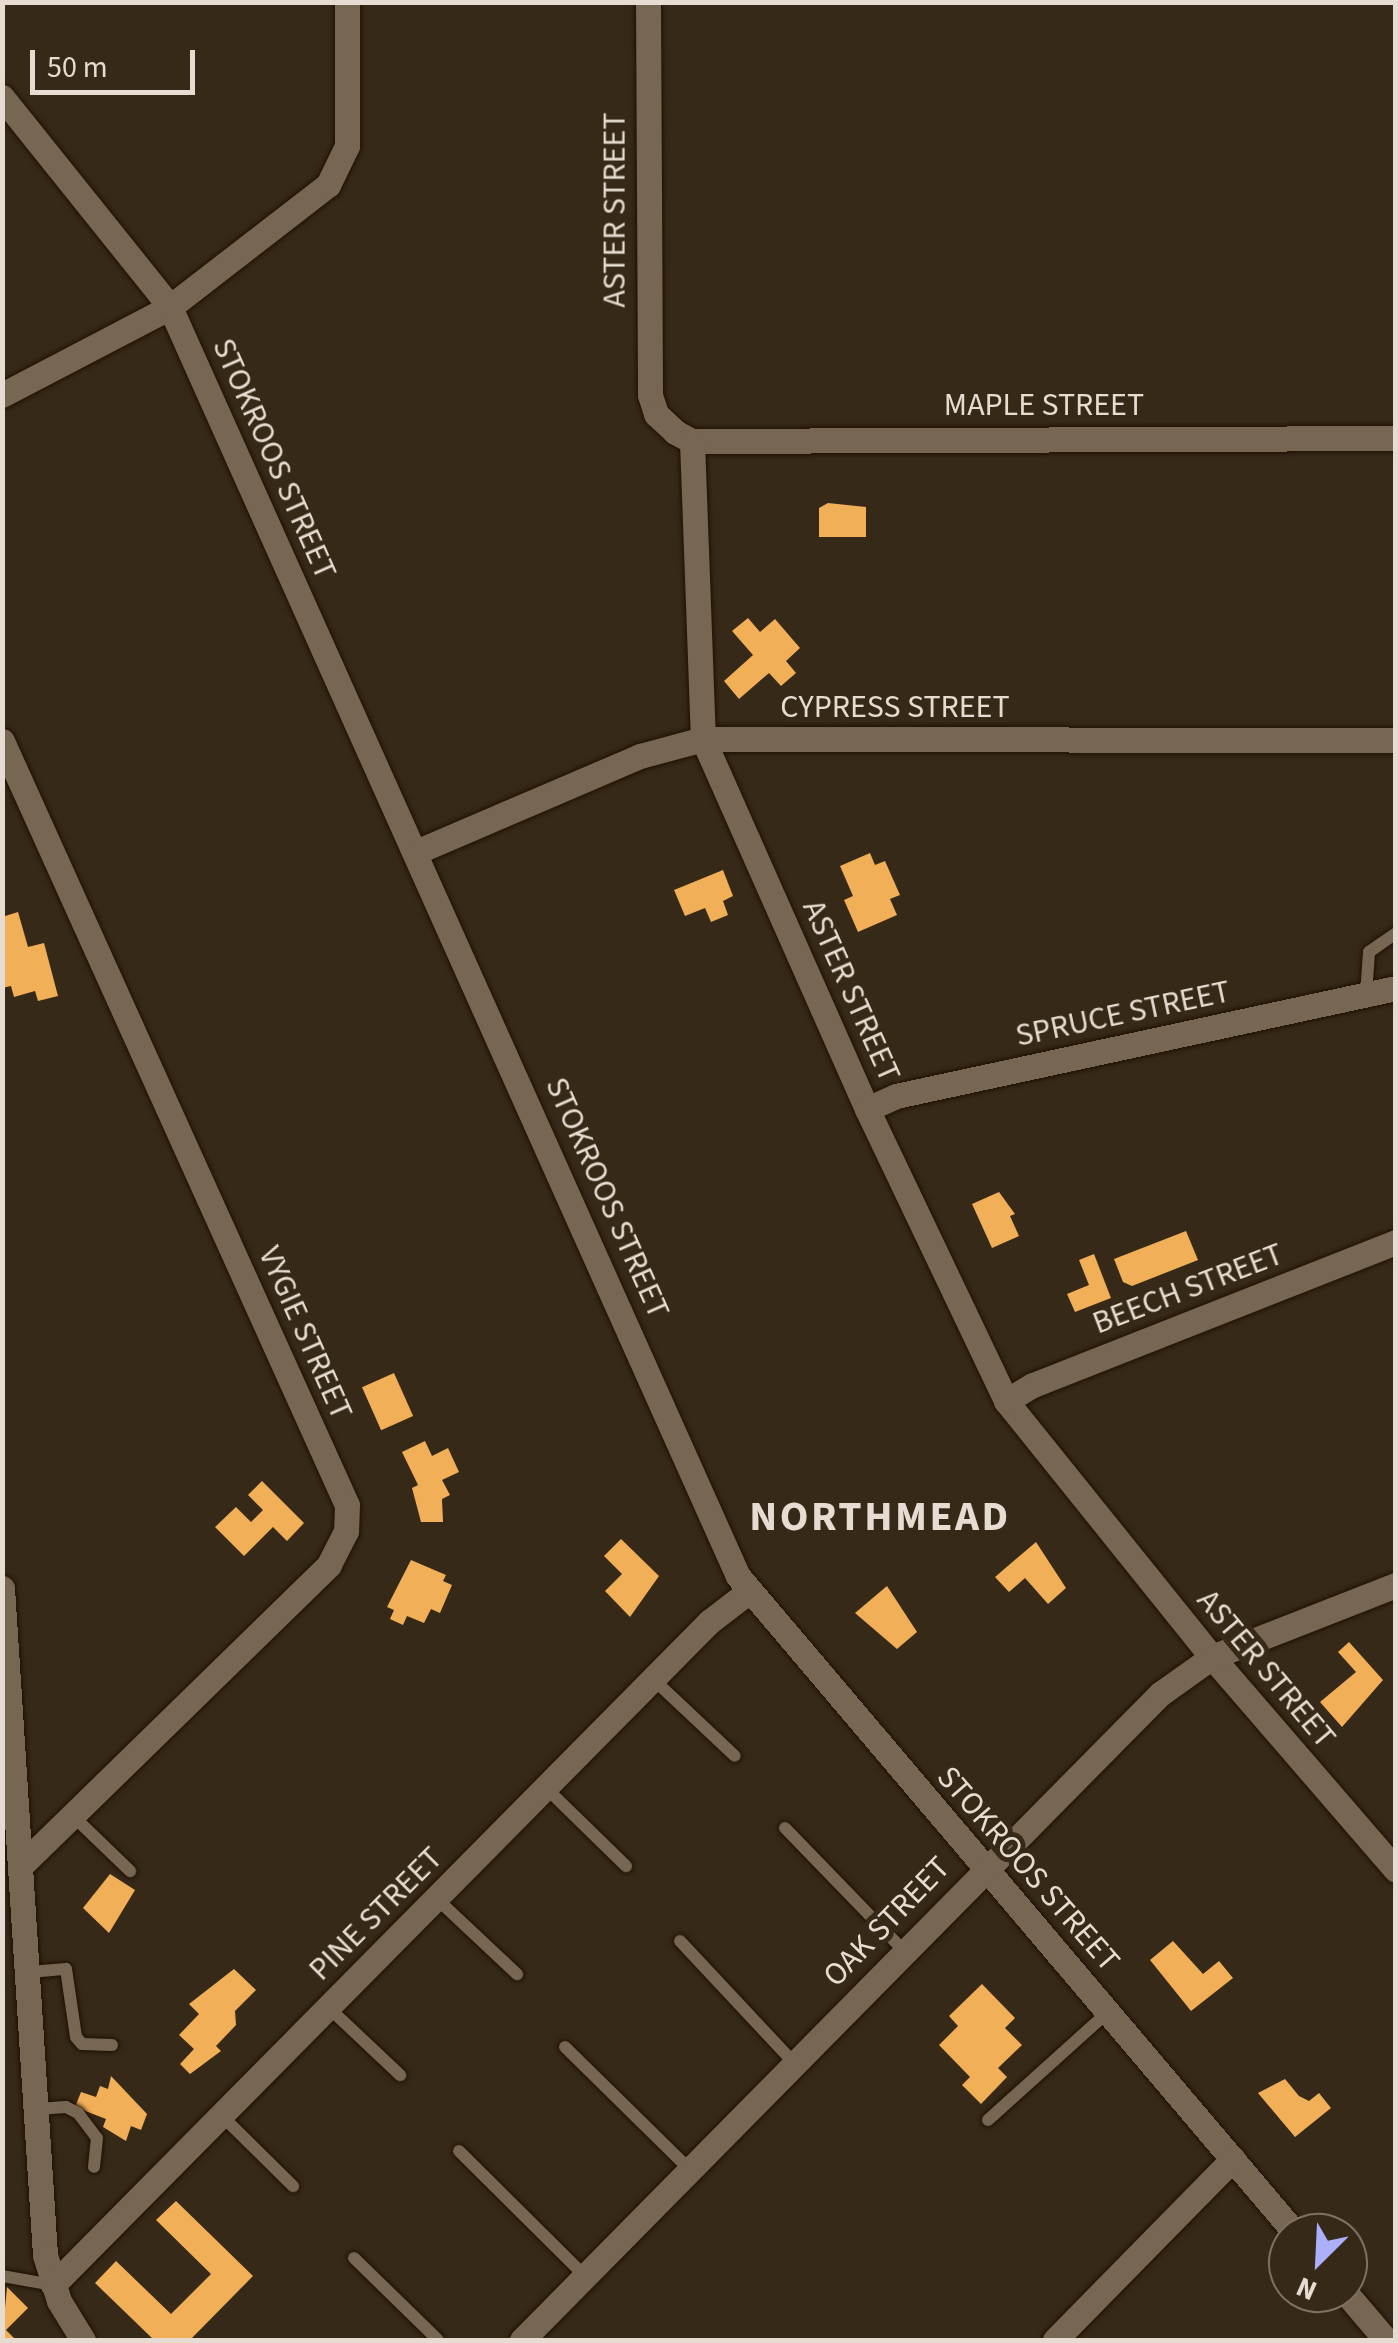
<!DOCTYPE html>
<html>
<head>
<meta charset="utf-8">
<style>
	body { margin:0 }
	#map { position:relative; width:1398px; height:2343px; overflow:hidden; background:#372917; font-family:"Source Sans 3",sans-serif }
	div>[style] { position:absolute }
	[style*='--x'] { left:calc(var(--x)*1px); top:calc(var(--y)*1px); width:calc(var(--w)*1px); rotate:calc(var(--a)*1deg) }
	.building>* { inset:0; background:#f1af58; transform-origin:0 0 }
	.roads { filter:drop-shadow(0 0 2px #1e1102) drop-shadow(0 0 2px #1e1102) }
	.service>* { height:12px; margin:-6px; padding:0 6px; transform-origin:6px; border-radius:6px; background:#776652 }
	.minor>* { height:25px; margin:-12.5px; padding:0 12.5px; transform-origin:12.5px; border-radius:12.5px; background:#776652 }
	span { translate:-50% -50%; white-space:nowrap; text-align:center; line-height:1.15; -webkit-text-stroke:10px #372917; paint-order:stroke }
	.street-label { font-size:32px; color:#e6dcd1 }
	.district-label { font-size:42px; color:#e6dcd1; font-weight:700; letter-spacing:2.5px }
	.frame { position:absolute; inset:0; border:5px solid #e6dcd1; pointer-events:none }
	.north { position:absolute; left:1268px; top:2213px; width:100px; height:100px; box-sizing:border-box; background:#372917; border:2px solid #7d7161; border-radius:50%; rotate:204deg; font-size:28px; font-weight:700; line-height:40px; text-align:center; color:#e6dcd1 }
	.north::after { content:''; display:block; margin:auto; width:35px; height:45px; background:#acaffb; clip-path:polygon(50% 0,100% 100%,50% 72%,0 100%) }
	.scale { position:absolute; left:30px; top:50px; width:165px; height:45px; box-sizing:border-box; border:5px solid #e6dcd1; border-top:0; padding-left:12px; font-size:30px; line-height:35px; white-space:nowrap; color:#e6dcd1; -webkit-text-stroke:8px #372917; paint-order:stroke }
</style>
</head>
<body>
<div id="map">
	<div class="building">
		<i style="clip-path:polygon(828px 503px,866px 507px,866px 537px,819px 537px,819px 508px)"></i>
		<i style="clip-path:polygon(748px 618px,760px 632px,775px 619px,800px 648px,786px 661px,796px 673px,781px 686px,769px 673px,739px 699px,724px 681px,753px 655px,732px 631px)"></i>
		<i style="clip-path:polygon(870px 853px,875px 865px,885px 861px,900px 895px,890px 899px,897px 915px,858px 932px,844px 900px,853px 896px,840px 866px)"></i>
		<i style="clip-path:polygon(723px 870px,733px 896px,723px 901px,728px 915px,711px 922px,705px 908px,685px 916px,674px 890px)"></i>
		<i style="clip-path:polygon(18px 912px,28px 947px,44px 943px,58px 996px,38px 1001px,35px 991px,14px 997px,11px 986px,2px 988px,2px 917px)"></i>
		<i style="clip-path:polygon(999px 1192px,1015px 1214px,1010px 1216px,1019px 1236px,992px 1248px,972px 1204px)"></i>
		<i style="clip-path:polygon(1186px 1231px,1198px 1260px,1132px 1286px,1123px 1282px,1114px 1259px)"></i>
		<i style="clip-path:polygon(1094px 1254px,1111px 1298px,1075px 1312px,1067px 1294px,1089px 1285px,1079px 1260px)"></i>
		<i style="left:394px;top:1373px;width:47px;height:35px;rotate:66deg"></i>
		<i style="clip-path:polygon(425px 1441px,432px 1456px,448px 1448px,459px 1472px,442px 1480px,450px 1495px,442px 1499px,443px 1522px,421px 1522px,412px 1488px,418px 1485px,402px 1452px)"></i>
		<i style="clip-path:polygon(262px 1481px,304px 1523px,287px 1541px,273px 1527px,244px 1556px,215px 1527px,236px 1507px,251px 1522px,263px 1510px,248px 1495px)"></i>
		<i style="clip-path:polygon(621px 1539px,659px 1576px,630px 1617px,605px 1591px,622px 1574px,604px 1556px)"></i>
		<i style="clip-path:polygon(1036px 1542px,1066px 1588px,1048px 1604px,1025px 1578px,1009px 1592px,995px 1577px)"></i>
		<i style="clip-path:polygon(411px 1560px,446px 1575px,443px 1581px,452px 1585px,440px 1613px,431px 1609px,424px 1623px,407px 1616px,403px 1625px,390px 1619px,394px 1610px,387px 1607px)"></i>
		<i style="clip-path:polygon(887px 1586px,917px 1632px,897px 1649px,855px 1613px)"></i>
		<i style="clip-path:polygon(1349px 1642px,1383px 1680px,1342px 1727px,1320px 1702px,1356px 1672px,1338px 1652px)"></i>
		<i style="clip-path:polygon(110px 1874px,135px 1890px,109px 1933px,83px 1908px)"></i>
		<i style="clip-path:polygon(1173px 1941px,1203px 1974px,1219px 1961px,1233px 1978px,1191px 2011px,1150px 1960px)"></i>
		<i style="clip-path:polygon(234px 1969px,256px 1990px,235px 2011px,236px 2025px,216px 2046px,221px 2051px,190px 2074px,180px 2064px,194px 2049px,179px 2035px,199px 2014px,189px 2004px)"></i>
		<i style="clip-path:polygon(982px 1984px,1015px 2018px,1005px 2028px,1022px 2045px,998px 2068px,1007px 2077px,981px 2104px,962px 2085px,970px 2077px,939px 2045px,958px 2026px,949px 2016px)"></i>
		<i style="clip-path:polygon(111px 2076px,147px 2114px,141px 2130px,131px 2126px,126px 2141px,103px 2127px,106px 2119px,75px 2107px,81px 2092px,96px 2097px,100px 2086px,108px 2089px)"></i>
		<i style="clip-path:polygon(1285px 2079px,1299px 2096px,1309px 2101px,1319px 2093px,1331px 2108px,1295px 2137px,1258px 2093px)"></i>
		<i style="clip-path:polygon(176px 2201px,253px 2276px,190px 2340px,154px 2340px,95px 2283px,116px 2261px,171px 2314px,211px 2274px,156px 2220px)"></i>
		<i style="clip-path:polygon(7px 2287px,28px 2308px,6px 2330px,16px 2340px,2px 2340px)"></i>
	</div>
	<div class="roads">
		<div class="service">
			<i style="--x:1366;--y:995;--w:43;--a:-86"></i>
			<i style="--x:1369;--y:952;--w:33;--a:-35"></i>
			<i style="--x:653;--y:1679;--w:112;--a:43.2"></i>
			<i style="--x:546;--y:1788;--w:112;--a:44.3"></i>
			<i style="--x:72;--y:1815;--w:81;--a:44"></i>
			<i style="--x:785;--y:1828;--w:171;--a:45.9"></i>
			<i style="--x:437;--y:1899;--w:110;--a:43.2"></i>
			<i style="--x:680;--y:1941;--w:167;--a:46.9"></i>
			<i style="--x:30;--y:1972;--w:36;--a:-5"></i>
			<i style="--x:66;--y:1969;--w:69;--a:81.6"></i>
			<i style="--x:76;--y:2037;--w:9;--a:49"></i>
			<i style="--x:82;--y:2044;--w:30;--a:2"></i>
			<i style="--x:329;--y:2008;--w:98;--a:43.3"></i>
			<i style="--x:565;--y:2047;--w:175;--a:44.5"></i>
			<i style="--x:37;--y:2109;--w:29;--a:-4"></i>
			<i style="--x:66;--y:2107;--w:13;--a:27"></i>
			<i style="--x:78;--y:2113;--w:31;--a:53"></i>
			<i style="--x:97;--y:2138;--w:29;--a:96"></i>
			<i style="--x:222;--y:2116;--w:100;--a:44.6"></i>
			<i style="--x:988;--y:2120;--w:161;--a:-42"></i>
			<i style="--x:459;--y:2151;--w:177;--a:44.8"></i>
			<i style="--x:354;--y:2258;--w:117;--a:44.3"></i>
			<i style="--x:2;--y:2276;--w:52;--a:10"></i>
		</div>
		<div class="minor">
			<i style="--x:648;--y:2;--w:393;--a:89.7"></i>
			<i style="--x:650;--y:395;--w:20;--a:72"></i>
			<i style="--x:656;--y:414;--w:26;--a:43"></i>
			<i style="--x:675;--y:432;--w:19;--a:28"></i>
			<i style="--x:692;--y:441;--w:704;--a:-0.24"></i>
			<i style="--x:2;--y:97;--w:269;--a:51.3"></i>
			<i style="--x:170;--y:307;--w:1390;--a:65.89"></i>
			<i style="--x:738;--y:1576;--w:861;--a:49.71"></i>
			<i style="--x:2;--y:395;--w:190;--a:-27.6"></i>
			<i style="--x:170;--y:307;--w:200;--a:-37.7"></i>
			<i style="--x:328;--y:185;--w:43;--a:-64"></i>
			<i style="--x:347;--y:146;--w:144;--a:-90"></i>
			<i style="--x:692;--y:441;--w:298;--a:87.9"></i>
			<i style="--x:703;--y:739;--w:405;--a:66.1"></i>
			<i style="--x:867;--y:1109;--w:323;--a:64.5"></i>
			<i style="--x:1006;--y:1401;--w:329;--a:51.2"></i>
			<i style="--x:1212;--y:1657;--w:281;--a:49.2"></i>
			<i style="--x:2;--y:741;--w:838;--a:65.7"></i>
			<i style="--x:347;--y:1505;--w:26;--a:92"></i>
			<i style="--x:346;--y:1531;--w:38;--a:117"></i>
			<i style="--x:329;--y:1565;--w:425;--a:135.7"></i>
			<i style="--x:416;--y:852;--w:244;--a:-23.2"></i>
			<i style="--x:640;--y:756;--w:65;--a:-15.1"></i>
			<i style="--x:703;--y:739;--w:693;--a:0.08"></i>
			<i style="--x:867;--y:1109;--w:32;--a:-24"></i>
			<i style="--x:896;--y:1096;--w:512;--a:-12.19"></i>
			<i style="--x:1006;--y:1401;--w:31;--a:-31"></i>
			<i style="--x:1033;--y:1385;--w:390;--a:-21.5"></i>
			<i style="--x:2;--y:1588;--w:668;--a:86.31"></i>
			<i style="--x:45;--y:2255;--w:48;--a:73.1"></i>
			<i style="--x:59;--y:2301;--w:46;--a:58.4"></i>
			<i style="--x:53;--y:2285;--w:933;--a:-45.3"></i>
			<i style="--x:709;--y:1622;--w:49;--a:-37.6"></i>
			<i style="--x:1346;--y:2293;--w:62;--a:49.6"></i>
			<i style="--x:522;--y:2340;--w:908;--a:-45.36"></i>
			<i style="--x:1160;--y:1694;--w:64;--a:-35.4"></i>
			<i style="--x:1212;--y:1657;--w:198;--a:-21.4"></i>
			<i style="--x:1055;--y:2340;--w:254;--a:-45.5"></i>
		</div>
	</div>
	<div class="street-label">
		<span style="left:615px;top:210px;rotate:-90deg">ASTER STREET</span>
		<span style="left:1044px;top:405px">MAPLE STREET</span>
		<span style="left:274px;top:459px;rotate:66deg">STOKROOS STREET</span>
		<span style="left:895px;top:707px">CYPRESS STREET</span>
		<span style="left:851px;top:991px;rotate:66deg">ASTER STREET</span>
		<span style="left:1123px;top:1014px;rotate:-12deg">SPRUCE STREET</span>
		<span style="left:607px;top:1198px;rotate:66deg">STOKROOS STREET</span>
		<span style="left:1188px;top:1289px;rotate:-21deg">BEECH STREET</span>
		<span style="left:305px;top:1333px;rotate:66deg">VYGIE STREET</span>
		<span style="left:1266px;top:1669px;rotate:50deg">ASTER STREET</span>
		<span style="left:1028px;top:1869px;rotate:49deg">STOKROOS STREET</span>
		<span style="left:376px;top:1914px;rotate:-45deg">PINE STREET</span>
		<span style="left:887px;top:1922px;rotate:-46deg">OAK STREET</span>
	</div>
	<div class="district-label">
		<span style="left:880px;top:1517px">NORTHMEAD</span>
	</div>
	<div class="frame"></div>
	<div class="north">N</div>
	<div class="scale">50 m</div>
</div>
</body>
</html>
